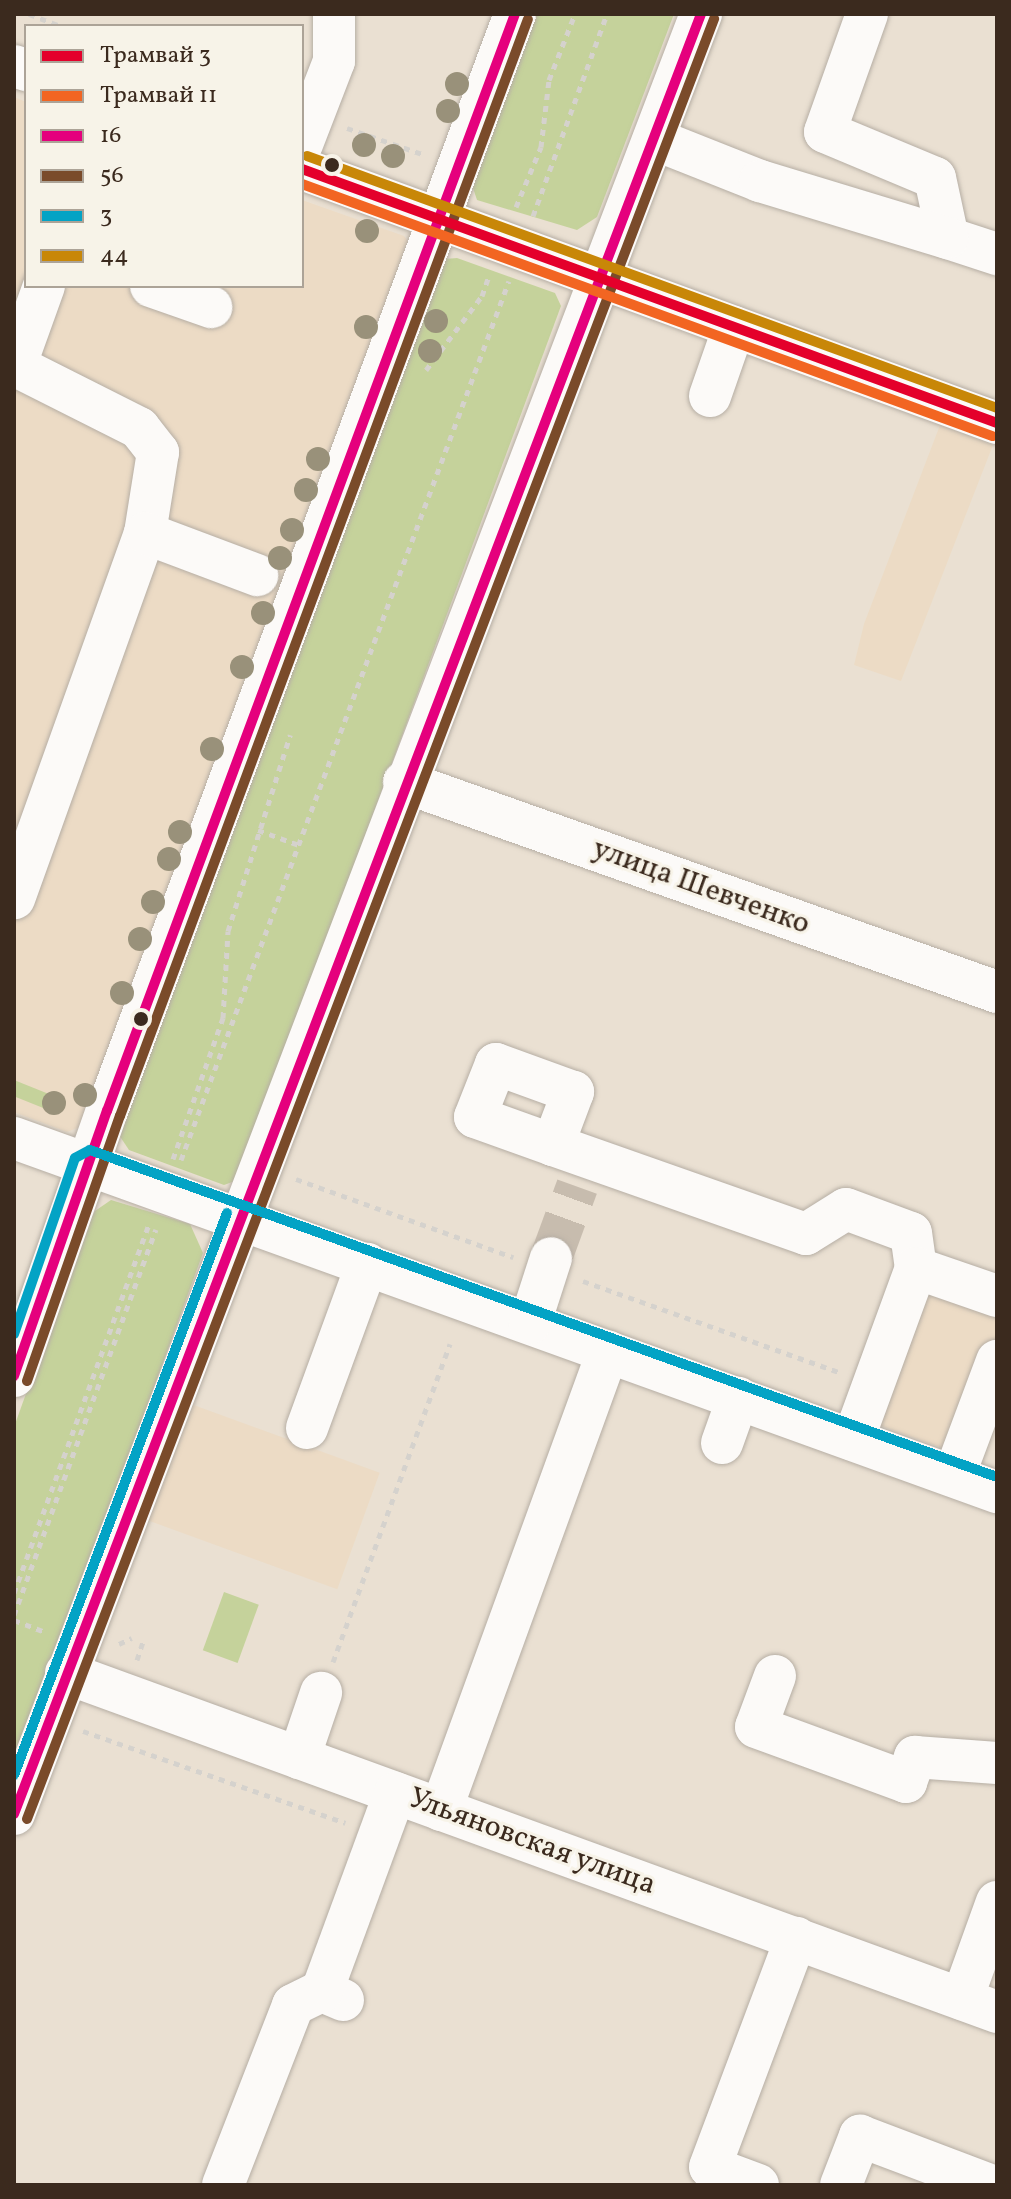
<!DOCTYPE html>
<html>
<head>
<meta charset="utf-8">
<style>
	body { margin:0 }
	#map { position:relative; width:1011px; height:2199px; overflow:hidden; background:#eae0d2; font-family:Vollkorn,serif }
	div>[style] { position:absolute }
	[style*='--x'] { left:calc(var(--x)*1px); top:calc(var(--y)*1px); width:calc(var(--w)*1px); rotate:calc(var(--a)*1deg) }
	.built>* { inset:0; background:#ecdbc5; transform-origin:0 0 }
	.green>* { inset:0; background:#c5d29b; transform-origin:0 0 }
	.minor-tunnel>* { height:42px; margin-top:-21px; transform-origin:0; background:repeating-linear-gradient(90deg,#c7bcae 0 42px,transparent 0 63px) }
	.path>* { height:5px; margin-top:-2.5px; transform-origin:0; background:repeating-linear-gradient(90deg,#d5d2cd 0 6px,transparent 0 12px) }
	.roads { filter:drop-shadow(0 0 2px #b6aea4) drop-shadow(0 0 2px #b6aea4) }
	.minor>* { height:42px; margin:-21px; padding:0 21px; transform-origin:21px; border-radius:21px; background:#fcfaf8 }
	.bus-1>* { height:10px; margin:-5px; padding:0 5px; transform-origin:5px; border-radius:5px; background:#e5007d }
	.bus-2>* { height:10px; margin:-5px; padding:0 5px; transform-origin:5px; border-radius:5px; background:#7a4b2a }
	.bus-3>* { height:10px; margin:-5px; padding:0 5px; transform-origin:5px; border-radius:5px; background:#03a3c5 }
	.bus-4>* { height:10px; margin:-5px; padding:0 5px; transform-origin:5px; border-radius:5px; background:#c88708 }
	.tram-1>* { height:10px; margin:-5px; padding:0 5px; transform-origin:5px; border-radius:5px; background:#e4002b }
	.tram-2>* { height:10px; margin:-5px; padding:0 5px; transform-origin:5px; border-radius:5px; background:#f26522 }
	.trees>* { width:24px; height:24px; margin:-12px; border-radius:50%; background:#99917a }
	.dots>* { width:22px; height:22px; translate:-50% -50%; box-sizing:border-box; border:4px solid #f7f3e8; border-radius:50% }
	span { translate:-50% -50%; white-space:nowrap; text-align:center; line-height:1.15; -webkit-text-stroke:6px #f7f3e8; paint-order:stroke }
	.street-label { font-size:30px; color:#3b2a1e }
	.frame { position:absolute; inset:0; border:16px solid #3b2a1e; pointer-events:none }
	.legend { position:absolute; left:24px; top:24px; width:280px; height:264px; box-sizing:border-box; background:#f7f3e8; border:2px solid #aca397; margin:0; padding:10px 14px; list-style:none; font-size:24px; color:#3b2a1e }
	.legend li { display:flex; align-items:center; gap:16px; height:40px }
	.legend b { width:40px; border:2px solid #aca397 }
</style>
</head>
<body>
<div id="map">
	<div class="built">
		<i style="clip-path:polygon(14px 97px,26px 102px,26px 286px,302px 286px,302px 200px,404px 236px,411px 245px,80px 1127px,67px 1132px,14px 1112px)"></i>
		<i style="clip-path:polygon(940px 425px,993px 445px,901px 681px,854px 665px,864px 624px)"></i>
		<i style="clip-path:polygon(925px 1259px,997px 1285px,997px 1353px,959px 1454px,862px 1419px)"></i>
		<i style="left:188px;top:1403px;width:204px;height:124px;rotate:20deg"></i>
	</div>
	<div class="green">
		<i style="clip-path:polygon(532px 14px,674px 14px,597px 217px,577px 230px,477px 200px,473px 188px,473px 177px)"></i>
		<i style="clip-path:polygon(457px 258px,555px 293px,561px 306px,241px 1171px,235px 1181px,224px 1185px,129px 1150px,119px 1135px,445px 259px)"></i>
		<i style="left:14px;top:1080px;width:51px;height:15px;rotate:22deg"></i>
		<i style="clip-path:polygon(111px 1200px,190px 1224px,203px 1253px,14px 1770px,14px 1427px,85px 1230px,95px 1211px)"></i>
		<i style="left:224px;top:1592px;width:37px;height:62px;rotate:20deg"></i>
	</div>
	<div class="minor-tunnel">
		<i style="--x:551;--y:1258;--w:76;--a:-69.9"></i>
	</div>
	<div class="path">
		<i style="--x:29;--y:14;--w:34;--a:21"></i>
		<i style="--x:347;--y:128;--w:83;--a:19.1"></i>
		<i style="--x:516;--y:207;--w:65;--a:-67.4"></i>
		<i style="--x:541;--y:147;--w:67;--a:-83.2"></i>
		<i style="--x:549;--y:80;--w:71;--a:-68.5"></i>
		<i style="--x:533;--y:216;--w:215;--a:-69.9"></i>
		<i style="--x:426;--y:370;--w:93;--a:-52.9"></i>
		<i style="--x:482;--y:296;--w:21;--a:-71"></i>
		<i style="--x:258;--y:830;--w:44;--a:20.1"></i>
		<i style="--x:173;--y:1159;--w:150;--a:-70.5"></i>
		<i style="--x:223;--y:1018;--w:87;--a:-86.7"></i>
		<i style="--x:228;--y:931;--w:206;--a:-72.4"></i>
		<i style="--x:181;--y:1160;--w:938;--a:-69.54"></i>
		<i style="--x:296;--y:1179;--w:231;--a:19.8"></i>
		<i style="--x:583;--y:1281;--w:274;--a:19.6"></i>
		<i style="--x:14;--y:1593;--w:392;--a:-69.9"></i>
		<i style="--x:14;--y:1615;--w:411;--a:-69.8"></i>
		<i style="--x:14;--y:1620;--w:31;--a:21"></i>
		<i style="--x:119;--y:1644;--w:14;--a:-25"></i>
		<i style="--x:137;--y:1660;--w:19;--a:-72"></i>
		<i style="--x:333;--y:1662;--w:339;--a:-69.8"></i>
		<i style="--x:83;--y:1731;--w:278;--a:19.3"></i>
	</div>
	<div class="roads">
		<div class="minor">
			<i style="--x:867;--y:14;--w:125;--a:109.6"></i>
			<i style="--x:825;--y:132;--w:119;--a:22.7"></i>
			<i style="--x:935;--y:178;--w:61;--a:77.8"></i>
			<i style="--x:948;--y:238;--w:52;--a:18.1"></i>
			<i style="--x:14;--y:66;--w:13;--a:18"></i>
			<i style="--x:654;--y:139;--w:114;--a:21.6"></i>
			<i style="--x:760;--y:181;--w:196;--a:16.9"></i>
			<i style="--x:302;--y:144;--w:89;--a:-68.9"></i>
			<i style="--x:334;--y:61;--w:47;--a:-90"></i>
			<i style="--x:302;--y:169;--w:740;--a:20.08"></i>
			<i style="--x:151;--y:286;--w:64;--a:19.3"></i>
			<i style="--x:16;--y:364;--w:83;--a:-70.3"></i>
			<i style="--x:14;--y:365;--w:140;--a:26.7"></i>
			<i style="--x:139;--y:428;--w:31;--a:52"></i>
			<i style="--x:158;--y:452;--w:82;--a:99.1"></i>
			<i style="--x:145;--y:533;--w:388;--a:109.7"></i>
			<i style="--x:710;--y:396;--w:73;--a:-70.8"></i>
			<i style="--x:145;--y:533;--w:120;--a:20.6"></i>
			<i style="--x:404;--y:782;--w:629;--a:19.5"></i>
			<i style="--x:14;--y:1138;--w:1045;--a:19.81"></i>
			<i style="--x:553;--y:1145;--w:57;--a:-69.3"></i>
			<i style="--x:573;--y:1092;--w:82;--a:-160"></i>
			<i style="--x:496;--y:1064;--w:57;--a:111.6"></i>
			<i style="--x:475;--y:1117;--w:83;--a:19.7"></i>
			<i style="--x:553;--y:1145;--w:268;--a:19.4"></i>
			<i style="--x:806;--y:1234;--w:47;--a:-32"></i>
			<i style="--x:846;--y:1209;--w:69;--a:20.3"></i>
			<i style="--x:911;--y:1233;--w:35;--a:82"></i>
			<i style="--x:916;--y:1268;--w:183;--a:110.1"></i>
			<i style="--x:916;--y:1268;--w:86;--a:19.1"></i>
			<i style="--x:530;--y:1323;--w:68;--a:-72.1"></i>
			<i style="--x:14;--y:1376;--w:281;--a:-70.7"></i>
			<i style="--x:107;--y:1111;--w:1170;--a:-69.6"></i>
			<i style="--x:307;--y:1428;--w:175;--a:-69.9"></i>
			<i style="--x:722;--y:1443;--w:48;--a:-70.4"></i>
			<i style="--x:954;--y:1476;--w:123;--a:-69.5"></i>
			<i style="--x:66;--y:1673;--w:991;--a:20.01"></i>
			<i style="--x:775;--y:1676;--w:54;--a:110.4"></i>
			<i style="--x:756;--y:1727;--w:160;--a:20.1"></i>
			<i style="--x:906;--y:1782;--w:27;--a:-70"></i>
			<i style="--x:915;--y:1757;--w:82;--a:4.2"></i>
			<i style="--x:299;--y:1758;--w:69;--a:-71.3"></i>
			<i style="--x:441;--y:1810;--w:488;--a:-70"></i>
			<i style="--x:14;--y:1814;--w:1927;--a:-69.11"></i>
			<i style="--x:962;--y:1999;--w:103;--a:-70.2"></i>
			<i style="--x:343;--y:2000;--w:23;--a:-157"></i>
			<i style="--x:322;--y:1991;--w:211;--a:-69.8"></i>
			<i style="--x:223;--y:2185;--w:193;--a:-68.7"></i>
			<i style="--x:293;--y:2005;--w:32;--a:-26"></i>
			<i style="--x:758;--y:2185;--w:51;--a:-159.4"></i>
			<i style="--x:710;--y:2167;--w:245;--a:-69.4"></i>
			<i style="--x:841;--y:2185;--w:53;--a:-68.8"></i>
			<i style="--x:860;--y:2136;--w:139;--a:20.7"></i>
		</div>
	</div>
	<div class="bus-1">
		<i style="--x:14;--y:1376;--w:281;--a:-70.7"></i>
		<i style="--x:107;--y:1111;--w:1170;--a:-69.6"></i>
		<i style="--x:14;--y:1814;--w:1927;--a:-69.11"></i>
	</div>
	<div class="bus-2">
		<i style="--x:27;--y:1381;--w:281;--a:-70.7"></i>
		<i style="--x:120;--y:1116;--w:1170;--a:-69.6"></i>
		<i style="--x:27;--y:1819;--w:1927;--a:-69.11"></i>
	</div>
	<div class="bus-3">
		<i style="--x:14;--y:1334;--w:186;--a:-70.9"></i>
		<i style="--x:75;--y:1158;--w:17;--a:-28"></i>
		<i style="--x:90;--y:1150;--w:964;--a:19.83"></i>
		<i style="--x:14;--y:1775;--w:601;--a:-69.24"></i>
	</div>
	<div class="bus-4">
		<i style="--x:307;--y:156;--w:735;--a:20.06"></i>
	</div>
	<div class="tram-1">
		<i style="--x:302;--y:169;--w:740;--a:20.08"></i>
	</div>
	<div class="tram-2">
		<i style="--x:302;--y:184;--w:735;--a:20.06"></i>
	</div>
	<div class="trees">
		<i style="left:457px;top:84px"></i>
		<i style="left:448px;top:111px"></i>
		<i style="left:364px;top:145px"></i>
		<i style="left:393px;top:156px"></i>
		<i style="left:367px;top:231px"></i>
		<i style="left:436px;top:321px"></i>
		<i style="left:366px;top:327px"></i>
		<i style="left:430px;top:351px"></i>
		<i style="left:318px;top:459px"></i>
		<i style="left:306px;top:490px"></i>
		<i style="left:292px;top:530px"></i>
		<i style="left:280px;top:558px"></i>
		<i style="left:263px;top:613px"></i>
		<i style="left:242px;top:667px"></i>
		<i style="left:212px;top:749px"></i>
		<i style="left:180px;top:832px"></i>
		<i style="left:169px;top:859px"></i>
		<i style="left:153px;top:902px"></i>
		<i style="left:140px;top:939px"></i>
		<i style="left:122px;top:993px"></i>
		<i style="left:85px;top:1095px"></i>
		<i style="left:54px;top:1103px"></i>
	</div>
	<div class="dots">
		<i style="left:332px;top:165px;background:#3b2a1e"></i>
		<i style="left:141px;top:1019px;background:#3b2a1e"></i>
	</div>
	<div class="street-label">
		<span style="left:701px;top:887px;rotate:20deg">улица Шевченко</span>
		<span style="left:532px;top:1842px;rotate:20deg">Ульяновская улица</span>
	</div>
	<div class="frame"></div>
	<ul class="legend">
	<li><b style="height:10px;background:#e4002b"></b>Трамвай 3</li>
	<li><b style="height:10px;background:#f26522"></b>Трамвай 11</li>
	<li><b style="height:10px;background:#e5007d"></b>16</li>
	<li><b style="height:10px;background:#7a4b2a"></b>56</li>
	<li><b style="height:10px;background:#03a3c5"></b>3</li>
	<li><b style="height:10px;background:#c88708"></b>44</li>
	</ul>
</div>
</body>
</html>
